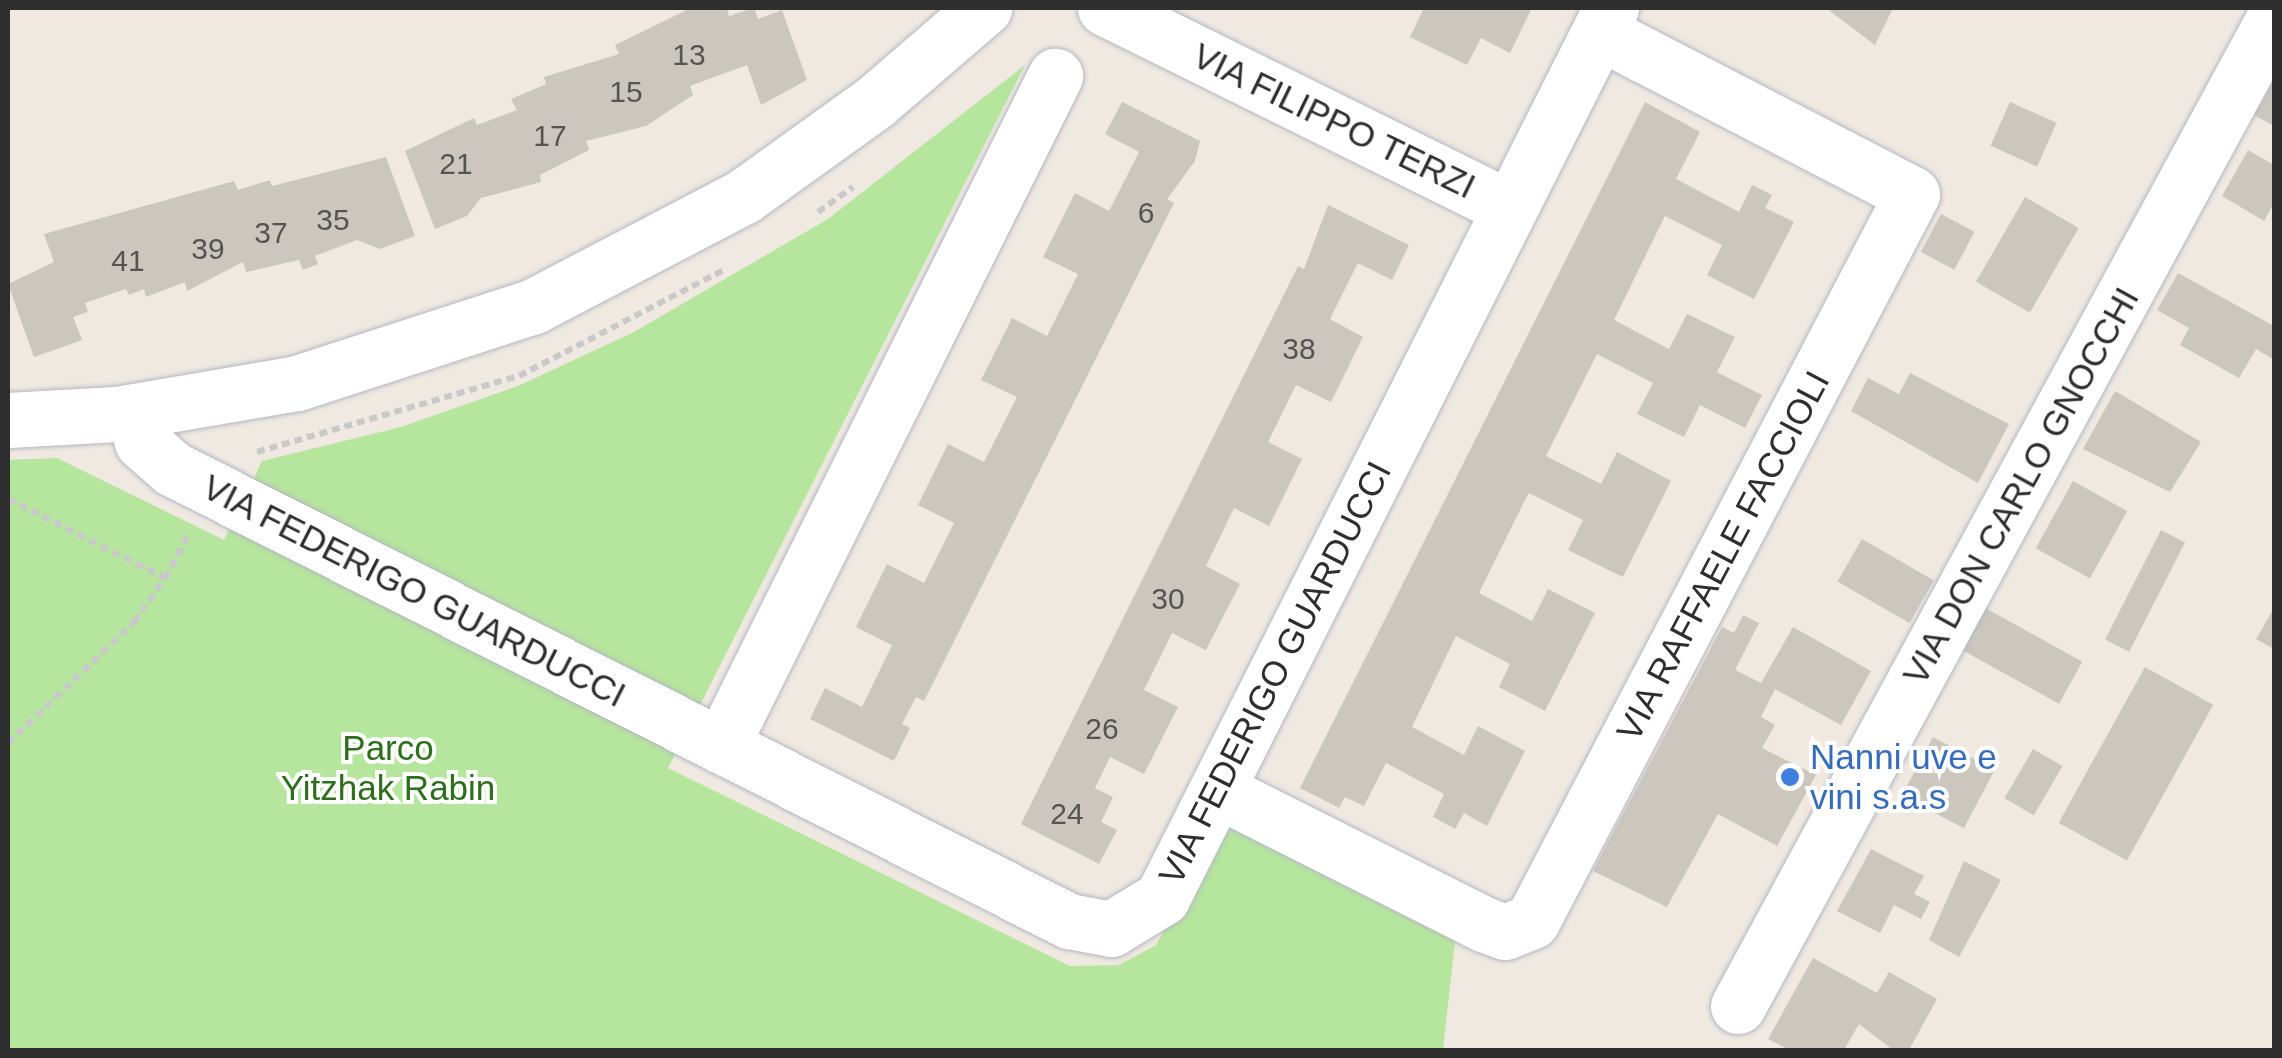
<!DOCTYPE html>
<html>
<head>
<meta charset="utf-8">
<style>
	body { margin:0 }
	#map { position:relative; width:2282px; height:1058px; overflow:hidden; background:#efe9e1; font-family:Helvetica,sans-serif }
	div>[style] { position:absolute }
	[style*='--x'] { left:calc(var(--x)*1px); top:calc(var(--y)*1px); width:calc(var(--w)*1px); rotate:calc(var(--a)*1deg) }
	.green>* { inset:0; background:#b6e59e }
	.building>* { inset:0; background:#cbc7bf; transform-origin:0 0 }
	.path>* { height:6px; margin-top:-3px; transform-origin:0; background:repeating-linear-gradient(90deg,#c9c9c9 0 8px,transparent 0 13px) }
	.roads { filter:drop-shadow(0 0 2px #b4b7c1) drop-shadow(0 0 2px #b4b7c1) }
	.street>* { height:55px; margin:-27.5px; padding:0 27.5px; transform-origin:27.5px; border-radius:27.5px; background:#fff }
	.dots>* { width:28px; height:28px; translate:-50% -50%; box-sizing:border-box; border:5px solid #fff; border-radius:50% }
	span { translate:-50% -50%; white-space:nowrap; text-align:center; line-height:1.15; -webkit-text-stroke:8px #fff; paint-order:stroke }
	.number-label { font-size:30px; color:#555452 }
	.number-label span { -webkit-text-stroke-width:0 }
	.street-label { font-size:35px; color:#2e2e2e }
	.park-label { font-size:35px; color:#2c6e1b }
	.shop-label { font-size:35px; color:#366cbe }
	.left { translate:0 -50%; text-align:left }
	.frame { position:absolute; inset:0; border:10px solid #2e2e2e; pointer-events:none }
</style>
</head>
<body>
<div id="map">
	<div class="green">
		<i style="clip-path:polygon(1025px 65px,668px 768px,1070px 966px,1119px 965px,1156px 945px,1213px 844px,1214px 805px,1456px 933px,1443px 1050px,8px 1050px,8px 460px,57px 458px,224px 540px,262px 461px,401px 427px,518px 386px,634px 332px,828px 219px)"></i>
	</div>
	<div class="building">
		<i style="clip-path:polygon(691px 8px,727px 8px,729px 16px,754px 8px,758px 19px,782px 10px,807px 80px,761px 105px,747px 65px,690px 86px,693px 95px,646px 126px,586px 141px,589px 150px,540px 175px,541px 182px,481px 198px,467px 216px,435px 229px,405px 151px,474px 118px,477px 125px,517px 110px,511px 99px,546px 84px,544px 77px,619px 54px,615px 45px)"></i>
		<i style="clip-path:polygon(1424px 8px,1532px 8px,1510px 53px,1481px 38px,1467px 65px,1410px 37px)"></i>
		<i style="clip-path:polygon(1826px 8px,1893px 8px,1875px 45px)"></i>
		<i style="clip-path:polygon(2274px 81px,2274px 126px,2254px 115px)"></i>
		<i style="clip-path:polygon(1122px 102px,1200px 141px,1195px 161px,1167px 199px,1174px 203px,924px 701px,916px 697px,902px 724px,910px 728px,894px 761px,810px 719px,825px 688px,862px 707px,892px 645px,856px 627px,887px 564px,924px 583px,954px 523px,918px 505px,948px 444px,984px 462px,1017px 397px,981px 380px,1012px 318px,1047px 336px,1078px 274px,1043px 257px,1075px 193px,1109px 211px,1139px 152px,1105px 134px)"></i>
		<i style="clip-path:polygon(1645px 102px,1700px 132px,1676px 179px,1739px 212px,1752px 185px,1772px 195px,1765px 208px,1794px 222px,1754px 299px,1707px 275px,1722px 245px,1665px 216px,1614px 320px,1669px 349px,1687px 314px,1735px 337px,1717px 372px,1762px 395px,1745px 428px,1700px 405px,1684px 437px,1637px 414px,1653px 383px,1597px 354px,1546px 456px,1601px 484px,1617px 452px,1671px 481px,1623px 577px,1568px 550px,1583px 520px,1529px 493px,1523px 504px,1479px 593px,1532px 621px,1548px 589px,1595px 613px,1545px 711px,1499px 687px,1510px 664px,1456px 636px,1412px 727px,1464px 755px,1478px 726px,1525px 751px,1487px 826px,1464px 813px,1455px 829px,1433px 817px,1444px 794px,1386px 763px,1364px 806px,1345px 797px,1339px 808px,1300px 788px)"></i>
		<i style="left:2010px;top:102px;width:51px;height:48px;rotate:24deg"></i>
		<i style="clip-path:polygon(2248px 150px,2274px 165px,2274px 203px,2264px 221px,2222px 196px)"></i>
		<i style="clip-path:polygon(386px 157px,415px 236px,380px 249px,357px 240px,315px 256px,318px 264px,303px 270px,299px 260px,246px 272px,243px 262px,187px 291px,185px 282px,146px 297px,144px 289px,129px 295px,126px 289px,85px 303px,88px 312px,73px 317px,82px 340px,34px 357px,8px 284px,54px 262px,44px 234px,234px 181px,238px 190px,270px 180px,272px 186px)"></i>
		<i style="left:2025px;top:197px;width:62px;height:98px;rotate:30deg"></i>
		<i style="clip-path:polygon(1328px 205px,1409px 245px,1392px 280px,1358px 263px,1330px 319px,1363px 337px,1331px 402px,1296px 385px,1268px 442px,1302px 459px,1269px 526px,1234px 508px,1206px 566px,1240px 584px,1206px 650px,1172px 633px,1144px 690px,1178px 707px,1144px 774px,1110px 757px,1095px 788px,1113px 797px,1101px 822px,1117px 830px,1099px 864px,1021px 824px,1298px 266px,1304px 269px)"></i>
		<i style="left:1941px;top:214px;width:38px;height:43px;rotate:28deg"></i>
		<i style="clip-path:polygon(2178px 273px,2274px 326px,2274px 360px,2256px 349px,2239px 378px,2180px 345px,2189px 328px,2157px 310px)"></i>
		<i style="clip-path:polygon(1910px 373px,2009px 424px,1978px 483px,1851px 411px,1868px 378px,1899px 394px)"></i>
		<i style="clip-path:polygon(2115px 391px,2201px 442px,2170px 492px,2083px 449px)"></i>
		<i style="left:2073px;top:481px;width:62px;height:77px;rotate:29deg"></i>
		<i style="left:2161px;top:530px;width:27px;height:123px;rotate:27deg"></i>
		<i style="left:1862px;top:539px;width:83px;height:49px;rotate:30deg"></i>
		<i style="left:1980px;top:605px;width:117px;height:48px;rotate:29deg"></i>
		<i style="clip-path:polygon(2274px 608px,2274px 649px,2256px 639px)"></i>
		<i style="clip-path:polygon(1743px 615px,1759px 623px,1735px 670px,1761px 683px,1793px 627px,1871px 671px,1841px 725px,1775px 689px,1761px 717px,1775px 725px,1762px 748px,1816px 775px,1777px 846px,1718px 814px,1667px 907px,1593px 871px,1722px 627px,1734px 633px)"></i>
		<i style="left:2145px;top:667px;width:78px;height:178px;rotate:29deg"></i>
		<i style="left:1933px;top:737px;width:70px;height:66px;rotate:28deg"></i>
		<i style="left:2033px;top:749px;width:34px;height:57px;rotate:30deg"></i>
		<i style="clip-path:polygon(1871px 849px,1924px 876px,1914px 894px,1930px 902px,1921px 919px,1894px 905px,1880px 933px,1837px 911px)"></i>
		<i style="clip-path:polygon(1964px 861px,2001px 880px,1959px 957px,1929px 940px)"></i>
		<i style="clip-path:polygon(1813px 958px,1877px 993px,1889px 972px,1937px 999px,1909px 1050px,1893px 1050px,1859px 1024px,1844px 1050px,1790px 1050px,1768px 1039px)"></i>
	</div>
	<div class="path">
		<i style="--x:818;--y:212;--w:43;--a:-35.5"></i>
		<i style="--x:257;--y:452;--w:273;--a:-16.2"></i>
		<i style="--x:519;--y:376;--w:234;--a:-27.4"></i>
		<i style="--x:8;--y:499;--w:176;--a:26.7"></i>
		<i style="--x:165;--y:578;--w:52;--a:-61.5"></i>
		<i style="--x:8;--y:743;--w:175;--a:-43.8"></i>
		<i style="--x:134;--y:622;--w:54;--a:-54.8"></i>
	</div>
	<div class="roads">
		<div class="street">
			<i style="--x:1105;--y:8;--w:451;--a:26.3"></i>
			<i style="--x:133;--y:412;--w:31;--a:73"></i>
			<i style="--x:142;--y:442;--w:41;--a:41.1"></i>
			<i style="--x:173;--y:469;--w:1004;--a:26.77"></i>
			<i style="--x:1069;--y:921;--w:43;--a:10.8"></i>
			<i style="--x:1111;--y:929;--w:60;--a:-31.3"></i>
			<i style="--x:1162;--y:898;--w:997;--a:-63.23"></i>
			<i style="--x:8;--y:420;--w:108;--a:-3.2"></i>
			<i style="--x:116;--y:414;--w:184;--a:-9.7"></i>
			<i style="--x:297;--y:383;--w:249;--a:-18"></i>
			<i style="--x:534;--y:306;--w:237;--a:-27.6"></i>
			<i style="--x:744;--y:196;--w:163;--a:-35.7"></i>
			<i style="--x:876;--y:101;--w:143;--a:-40.7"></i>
			<i style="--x:721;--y:746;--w:749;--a:-63.5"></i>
			<i style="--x:1217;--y:790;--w:298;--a:26.7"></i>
			<i style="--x:1483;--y:924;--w:23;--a:20"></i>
			<i style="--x:1505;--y:932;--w:29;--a:-22"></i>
			<i style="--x:1532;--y:921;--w:820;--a:-62.4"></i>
			<i style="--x:1912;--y:194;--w:352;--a:-152.6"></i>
			<i style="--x:1738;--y:1006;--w:1124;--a:-61.52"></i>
		</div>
	</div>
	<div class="dots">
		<i style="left:1790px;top:777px;background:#3f7fe0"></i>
	</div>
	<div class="number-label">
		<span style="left:689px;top:55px">13</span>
		<span style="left:626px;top:92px">15</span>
		<span style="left:550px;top:136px">17</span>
		<span style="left:456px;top:164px">21</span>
		<span style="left:1146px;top:213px">6</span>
		<span style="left:333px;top:220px">35</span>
		<span style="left:271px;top:233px">37</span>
		<span style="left:208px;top:249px">39</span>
		<span style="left:128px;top:261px">41</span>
		<span style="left:1299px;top:349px">38</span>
		<span style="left:1168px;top:599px">30</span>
		<span style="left:1102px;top:729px">26</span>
		<span style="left:1067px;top:814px">24</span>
	</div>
	<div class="street-label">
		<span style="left:1334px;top:121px;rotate:26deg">VIA FILIPPO TERZI</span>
		<span style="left:2021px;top:486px;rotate:-61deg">VIA DON CARLO GNOCCHI</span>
		<span style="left:1723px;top:556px;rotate:-62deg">VIA RAFFAELE FACCIOLI</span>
		<span style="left:414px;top:591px;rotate:27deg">VIA FEDERIGO GUARDUCCI</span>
		<span style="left:1275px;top:673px;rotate:-63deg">VIA FEDERIGO GUARDUCCI</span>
	</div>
	<div class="park-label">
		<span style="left:388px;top:768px">Parco<br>Yitzhak Rabin</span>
	</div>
	<div class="shop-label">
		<span class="left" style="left:1810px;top:777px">Nanni uve e<br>vini s.a.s</span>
	</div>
	<div class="frame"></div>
</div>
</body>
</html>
